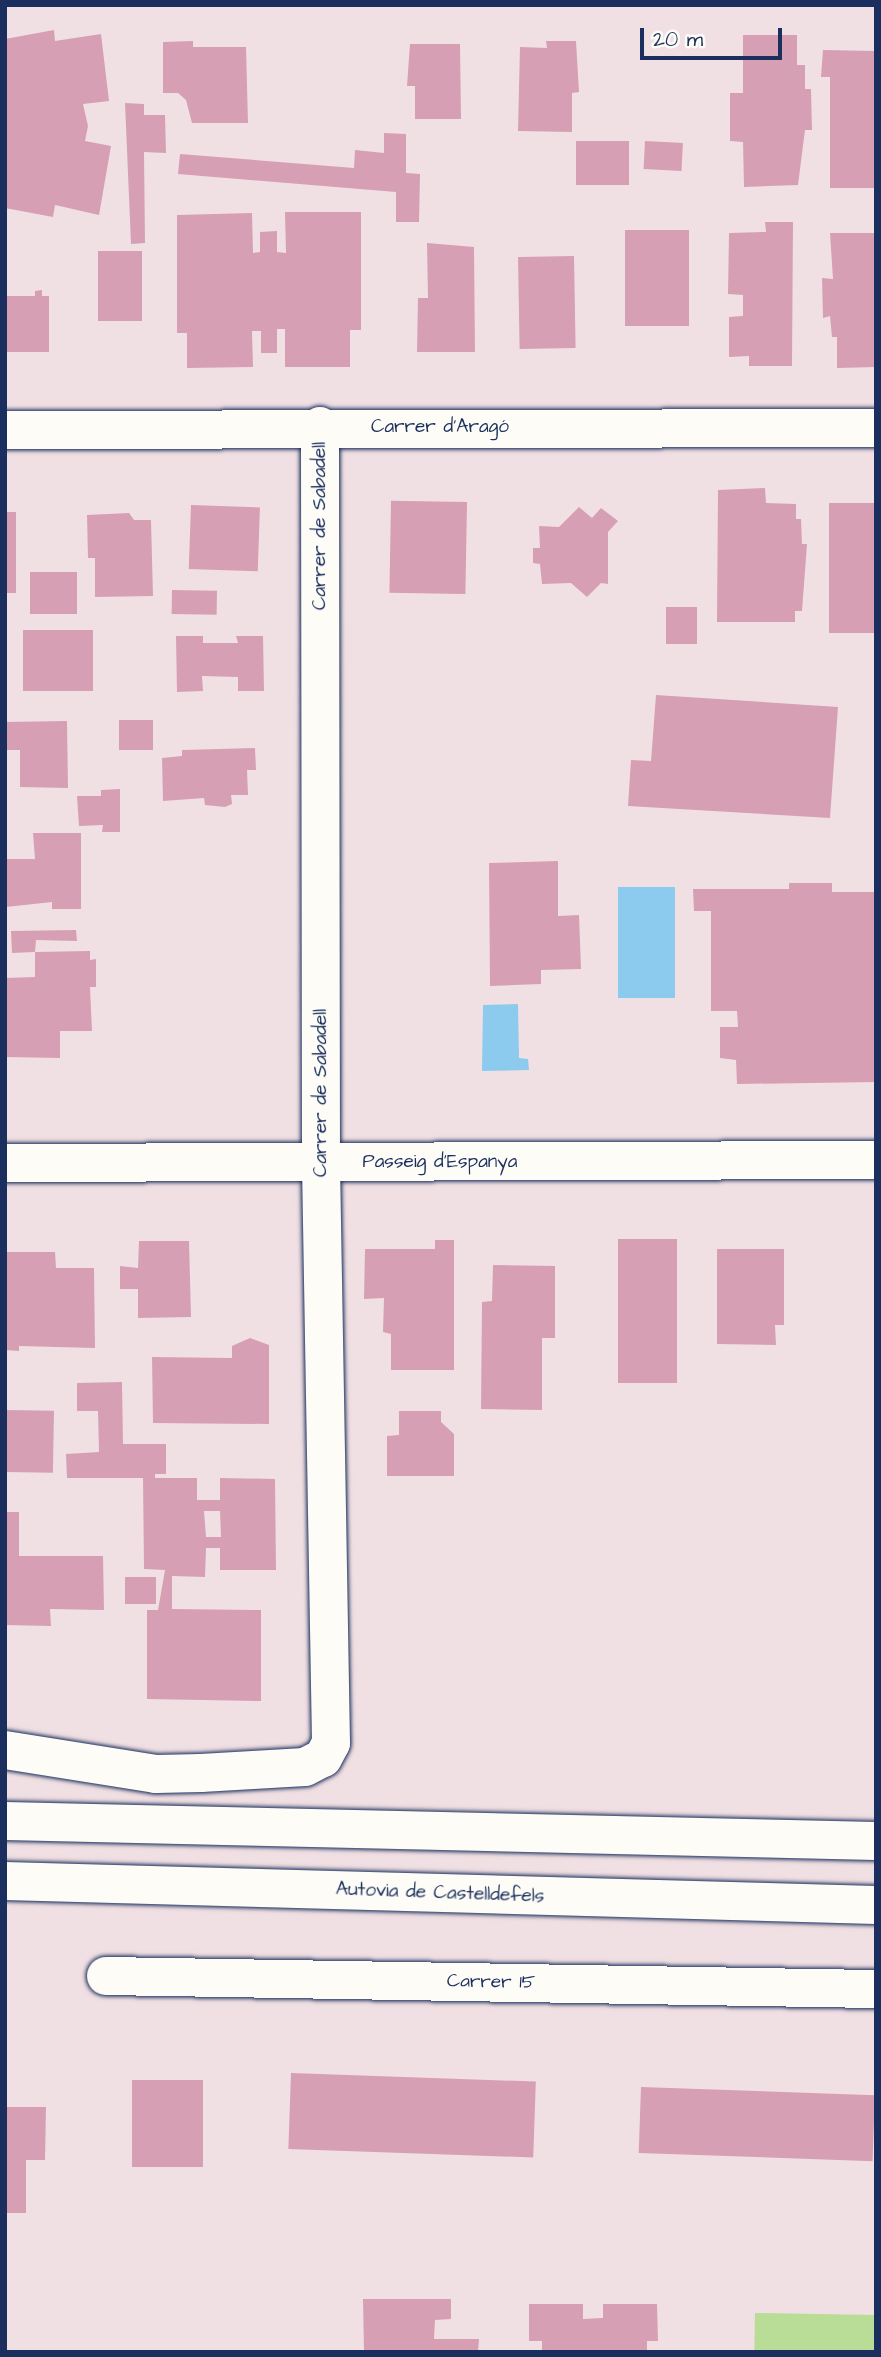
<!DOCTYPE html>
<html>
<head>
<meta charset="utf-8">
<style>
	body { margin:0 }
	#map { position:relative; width:881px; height:2357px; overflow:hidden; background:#f1e0e3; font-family:"Architects Daughter",sans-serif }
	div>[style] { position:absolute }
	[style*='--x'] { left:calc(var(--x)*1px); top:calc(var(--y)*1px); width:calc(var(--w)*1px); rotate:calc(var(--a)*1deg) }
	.green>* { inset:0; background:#b9dc96; transform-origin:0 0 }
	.water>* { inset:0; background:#8ccbed; transform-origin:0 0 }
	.building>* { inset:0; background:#d69fb4; transform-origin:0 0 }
	.roads { filter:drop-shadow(0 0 2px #1b2f5e) drop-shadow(0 0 2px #1b2f5e) }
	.minor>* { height:38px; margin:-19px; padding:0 19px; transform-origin:19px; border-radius:19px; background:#fdfcf7 }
	.highway>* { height:38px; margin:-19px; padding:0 19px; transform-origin:19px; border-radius:19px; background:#fdfcf7 }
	span { translate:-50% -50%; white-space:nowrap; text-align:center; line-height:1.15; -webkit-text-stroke:5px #fdfcf7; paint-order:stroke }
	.street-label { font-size:19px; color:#1b2f5e }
	.frame { position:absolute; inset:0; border:7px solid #1b2f5e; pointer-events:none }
	.scale { position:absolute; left:640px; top:28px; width:142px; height:32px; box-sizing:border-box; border:4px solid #1b2f5e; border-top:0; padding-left:9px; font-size:21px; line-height:24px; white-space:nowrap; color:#1b2f5e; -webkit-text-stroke:5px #fdfcf7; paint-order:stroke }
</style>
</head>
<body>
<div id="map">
	<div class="green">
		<i style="left:755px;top:2313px;width:121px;height:39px;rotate:1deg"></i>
	</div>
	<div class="water">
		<i style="left:618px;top:887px;width:57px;height:111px"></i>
		<i style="clip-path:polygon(518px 1004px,519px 1058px,528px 1059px,529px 1070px,482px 1071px,483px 1005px)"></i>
	</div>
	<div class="building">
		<i style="clip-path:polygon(54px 30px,55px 41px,101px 34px,109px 101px,83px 104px,88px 126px,85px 141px,111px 146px,99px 215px,55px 205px,53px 217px,5px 208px,5px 39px)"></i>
		<i style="clip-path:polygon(743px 35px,797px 35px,797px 65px,805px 65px,805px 89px,811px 89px,812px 130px,805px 130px,798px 185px,744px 187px,743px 142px,730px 141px,730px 93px,743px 93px)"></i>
		<i style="clip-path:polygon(193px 41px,193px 47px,246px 47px,248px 123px,192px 123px,186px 100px,178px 93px,163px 93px,163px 42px)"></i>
		<i style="clip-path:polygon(546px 41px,576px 41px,579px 92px,572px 93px,572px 132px,518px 131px,520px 47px,547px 48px)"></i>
		<i style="clip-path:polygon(410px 44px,460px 44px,461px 119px,415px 119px,415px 86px,407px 86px)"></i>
		<i style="clip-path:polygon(823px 50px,876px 51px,876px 188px,830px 188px,830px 77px,821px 77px)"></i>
		<i style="clip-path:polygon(125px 103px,144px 104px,144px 115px,165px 115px,166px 153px,144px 152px,145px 243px,131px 244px)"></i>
		<i style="clip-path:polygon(384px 133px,406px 134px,406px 173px,420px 174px,419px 222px,396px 222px,396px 192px,178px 174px,180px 154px,354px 168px,355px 150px,384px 153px)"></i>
		<i style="left:576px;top:141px;width:53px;height:44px"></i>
		<i style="left:645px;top:141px;width:38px;height:28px;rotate:3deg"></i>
		<i style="clip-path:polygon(285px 212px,361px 212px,361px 330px,350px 330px,350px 367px,285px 367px,285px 329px,277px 329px,277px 353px,261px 353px,261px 331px,252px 331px,253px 367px,187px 368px,187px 333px,177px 333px,177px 215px,252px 213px,253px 253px,260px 252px,260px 232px,277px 231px,277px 252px,286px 253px)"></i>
		<i style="clip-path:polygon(765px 222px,793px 222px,792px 366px,749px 366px,749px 356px,729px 357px,729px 317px,743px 316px,743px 295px,728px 294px,729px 233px,766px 232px)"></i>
		<i style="left:625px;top:230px;width:64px;height:96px"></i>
		<i style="clip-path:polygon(830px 233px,876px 233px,876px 367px,837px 368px,837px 337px,832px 337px,830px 316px,823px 318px,822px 278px,833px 279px)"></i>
		<i style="clip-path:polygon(427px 243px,474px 247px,475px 352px,417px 352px,418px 298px,428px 298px)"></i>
		<i style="left:98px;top:251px;width:44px;height:70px"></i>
		<i style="left:574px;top:256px;width:92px;height:56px;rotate:89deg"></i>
		<i style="clip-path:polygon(42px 290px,42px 296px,49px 296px,49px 352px,5px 352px,5px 296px,35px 296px,35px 291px)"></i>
		<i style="clip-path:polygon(765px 488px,766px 503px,796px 504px,796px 519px,801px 519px,802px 544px,807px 544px,802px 611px,795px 611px,795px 622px,717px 622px,718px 490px)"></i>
		<i style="left:467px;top:502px;width:92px;height:76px;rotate:91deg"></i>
		<i style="left:829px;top:503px;width:47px;height:130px"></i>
		<i style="left:191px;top:505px;width:69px;height:64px;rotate:2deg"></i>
		<i style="clip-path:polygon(579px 507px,592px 518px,601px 508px,618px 521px,608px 532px,608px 584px,601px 583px,587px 597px,571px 583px,542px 584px,540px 564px,533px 563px,533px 548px,540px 548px,539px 526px,559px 527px)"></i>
		<i style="left:5px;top:512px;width:11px;height:81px"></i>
		<i style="clip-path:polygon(129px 513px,134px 520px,151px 520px,153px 596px,95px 597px,95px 558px,88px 558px,87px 515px)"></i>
		<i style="left:30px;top:572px;width:47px;height:42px"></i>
		<i style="left:172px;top:590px;width:45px;height:24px;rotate:1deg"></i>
		<i style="left:666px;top:607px;width:31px;height:37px"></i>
		<i style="left:23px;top:630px;width:70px;height:61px"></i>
		<i style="clip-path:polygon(176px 636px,203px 636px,203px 643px,238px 643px,236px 636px,263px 636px,264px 691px,238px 691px,238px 677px,202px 676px,203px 691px,177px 692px)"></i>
		<i style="clip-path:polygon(656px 695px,838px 707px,830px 818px,628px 806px,631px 760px,651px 761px)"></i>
		<i style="left:153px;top:720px;width:30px;height:34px;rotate:90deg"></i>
		<i style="clip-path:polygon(67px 721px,68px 788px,20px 787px,20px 750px,5px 750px,5px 722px)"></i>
		<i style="clip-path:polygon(255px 748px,256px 770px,247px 770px,248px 795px,231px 795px,232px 804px,225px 807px,205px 805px,204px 798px,163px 801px,162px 758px,182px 756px,182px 750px)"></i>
		<i style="clip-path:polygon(120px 789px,120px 832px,102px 832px,103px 825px,79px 826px,77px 796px,101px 796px,101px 790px)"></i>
		<i style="clip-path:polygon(33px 833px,81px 833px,81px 909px,52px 909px,52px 902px,6px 907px,7px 859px,35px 859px)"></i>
		<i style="clip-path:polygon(558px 861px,558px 916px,579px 915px,581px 969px,541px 970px,541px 984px,490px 986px,489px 863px)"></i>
		<i style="clip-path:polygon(789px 883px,832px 883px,832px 892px,876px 892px,876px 1082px,737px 1084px,736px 1060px,720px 1058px,720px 1027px,738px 1027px,737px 1011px,711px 1011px,711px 911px,694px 911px,693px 889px,789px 889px)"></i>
		<i style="clip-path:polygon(76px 930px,77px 941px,36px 940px,35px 952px,90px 951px,90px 960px,96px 959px,96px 987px,90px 987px,92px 1031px,60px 1031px,60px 1058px,5px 1057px,5px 978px,35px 977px,35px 952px,12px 953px,11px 931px)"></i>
		<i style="left:677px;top:1239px;width:144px;height:59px;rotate:90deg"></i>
		<i style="clip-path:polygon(435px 1240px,454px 1240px,454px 1370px,391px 1370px,391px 1334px,383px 1332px,384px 1298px,364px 1299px,365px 1249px,435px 1249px)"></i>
		<i style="clip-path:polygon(139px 1241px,189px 1241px,191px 1317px,138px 1318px,138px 1289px,120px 1289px,120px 1266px,138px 1268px)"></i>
		<i style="clip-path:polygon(717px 1249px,784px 1249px,784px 1325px,775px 1325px,776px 1345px,717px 1344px)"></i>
		<i style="clip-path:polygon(5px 1252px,55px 1252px,56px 1268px,94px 1268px,95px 1348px,19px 1346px,19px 1351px,5px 1350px)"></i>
		<i style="clip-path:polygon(493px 1265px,555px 1266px,555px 1338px,542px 1338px,542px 1410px,481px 1409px,482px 1302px,492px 1301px)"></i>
		<i style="clip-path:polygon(250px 1338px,269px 1345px,269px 1424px,153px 1423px,152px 1357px,232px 1358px,232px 1346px)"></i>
		<i style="clip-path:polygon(evenodd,122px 1382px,123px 1444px,166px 1444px,166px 1474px,155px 1474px,155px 1478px,197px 1478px,197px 1500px,220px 1500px,220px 1478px,275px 1479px,276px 1570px,220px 1570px,220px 1548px,206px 1548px,205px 1577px,172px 1576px,172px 1609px,261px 1610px,261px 1701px,147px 1699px,147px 1610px,158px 1610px,165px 1570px,144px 1569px,143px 1478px,67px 1478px,66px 1454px,99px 1452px,98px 1411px,77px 1411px,77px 1383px,122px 1382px,204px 1511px,220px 1511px,221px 1537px,206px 1537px,204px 1511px)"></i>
		<i style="left:5px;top:1410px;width:49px;height:62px;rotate:1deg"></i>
		<i style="clip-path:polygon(399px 1411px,441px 1411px,441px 1422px,454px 1434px,454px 1476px,387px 1476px,387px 1436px,399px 1435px)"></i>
		<i style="clip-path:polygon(5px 1512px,19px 1512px,19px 1556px,103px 1556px,104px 1610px,50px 1609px,51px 1626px,5px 1625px)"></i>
		<i style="left:125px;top:1577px;width:31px;height:27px"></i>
		<i style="left:291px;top:2073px;width:245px;height:76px;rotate:2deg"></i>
		<i style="left:203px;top:2080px;width:87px;height:71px;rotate:90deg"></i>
		<i style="left:641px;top:2087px;width:234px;height:66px;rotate:2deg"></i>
		<i style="clip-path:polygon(5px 2107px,46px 2107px,45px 2160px,26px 2160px,26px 2213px,5px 2213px)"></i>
		<i style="clip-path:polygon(363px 2299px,451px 2299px,451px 2319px,435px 2320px,434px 2339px,479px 2339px,478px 2352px,364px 2352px)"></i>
		<i style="clip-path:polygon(529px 2304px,583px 2304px,583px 2319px,603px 2318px,603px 2304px,657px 2304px,658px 2341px,647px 2341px,647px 2352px,542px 2352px,542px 2341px,529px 2341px)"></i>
	</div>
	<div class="roads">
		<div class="minor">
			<i style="--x:5;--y:430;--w:871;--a:-0.13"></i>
			<i style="--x:5;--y:1163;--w:871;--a:-0.2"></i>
			<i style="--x:5;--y:1750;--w:153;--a:9"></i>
			<i style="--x:156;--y:1774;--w:45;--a:-1.3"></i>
			<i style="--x:201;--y:1773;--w:104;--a:-3.3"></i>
			<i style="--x:305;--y:1767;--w:20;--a:-27"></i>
			<i style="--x:323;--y:1758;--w:17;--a:-62"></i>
			<i style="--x:331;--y:1743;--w:581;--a:-90.99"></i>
			<i style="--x:321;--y:1162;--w:736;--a:-90.08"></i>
			<i style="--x:106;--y:1976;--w:770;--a:0.97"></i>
		</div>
		<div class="highway">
			<i style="--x:5;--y:1821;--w:871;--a:1.32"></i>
			<i style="--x:5;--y:1881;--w:871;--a:1.58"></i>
		</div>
	</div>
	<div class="street-label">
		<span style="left:440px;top:427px">Carrer d'Aragó</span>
		<span style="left:320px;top:526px;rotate:-90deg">Carrer de Sabadell</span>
		<span style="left:321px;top:1093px;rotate:-90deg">Carrer de Sabadell</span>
		<span style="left:440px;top:1162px">Passeig d'Espanya</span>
		<span style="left:440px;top:1893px;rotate:2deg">Autovia de Castelldefels</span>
		<span style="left:491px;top:1982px;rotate:1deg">Carrer 15</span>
	</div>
	<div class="frame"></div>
	<div class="scale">20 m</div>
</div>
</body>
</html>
